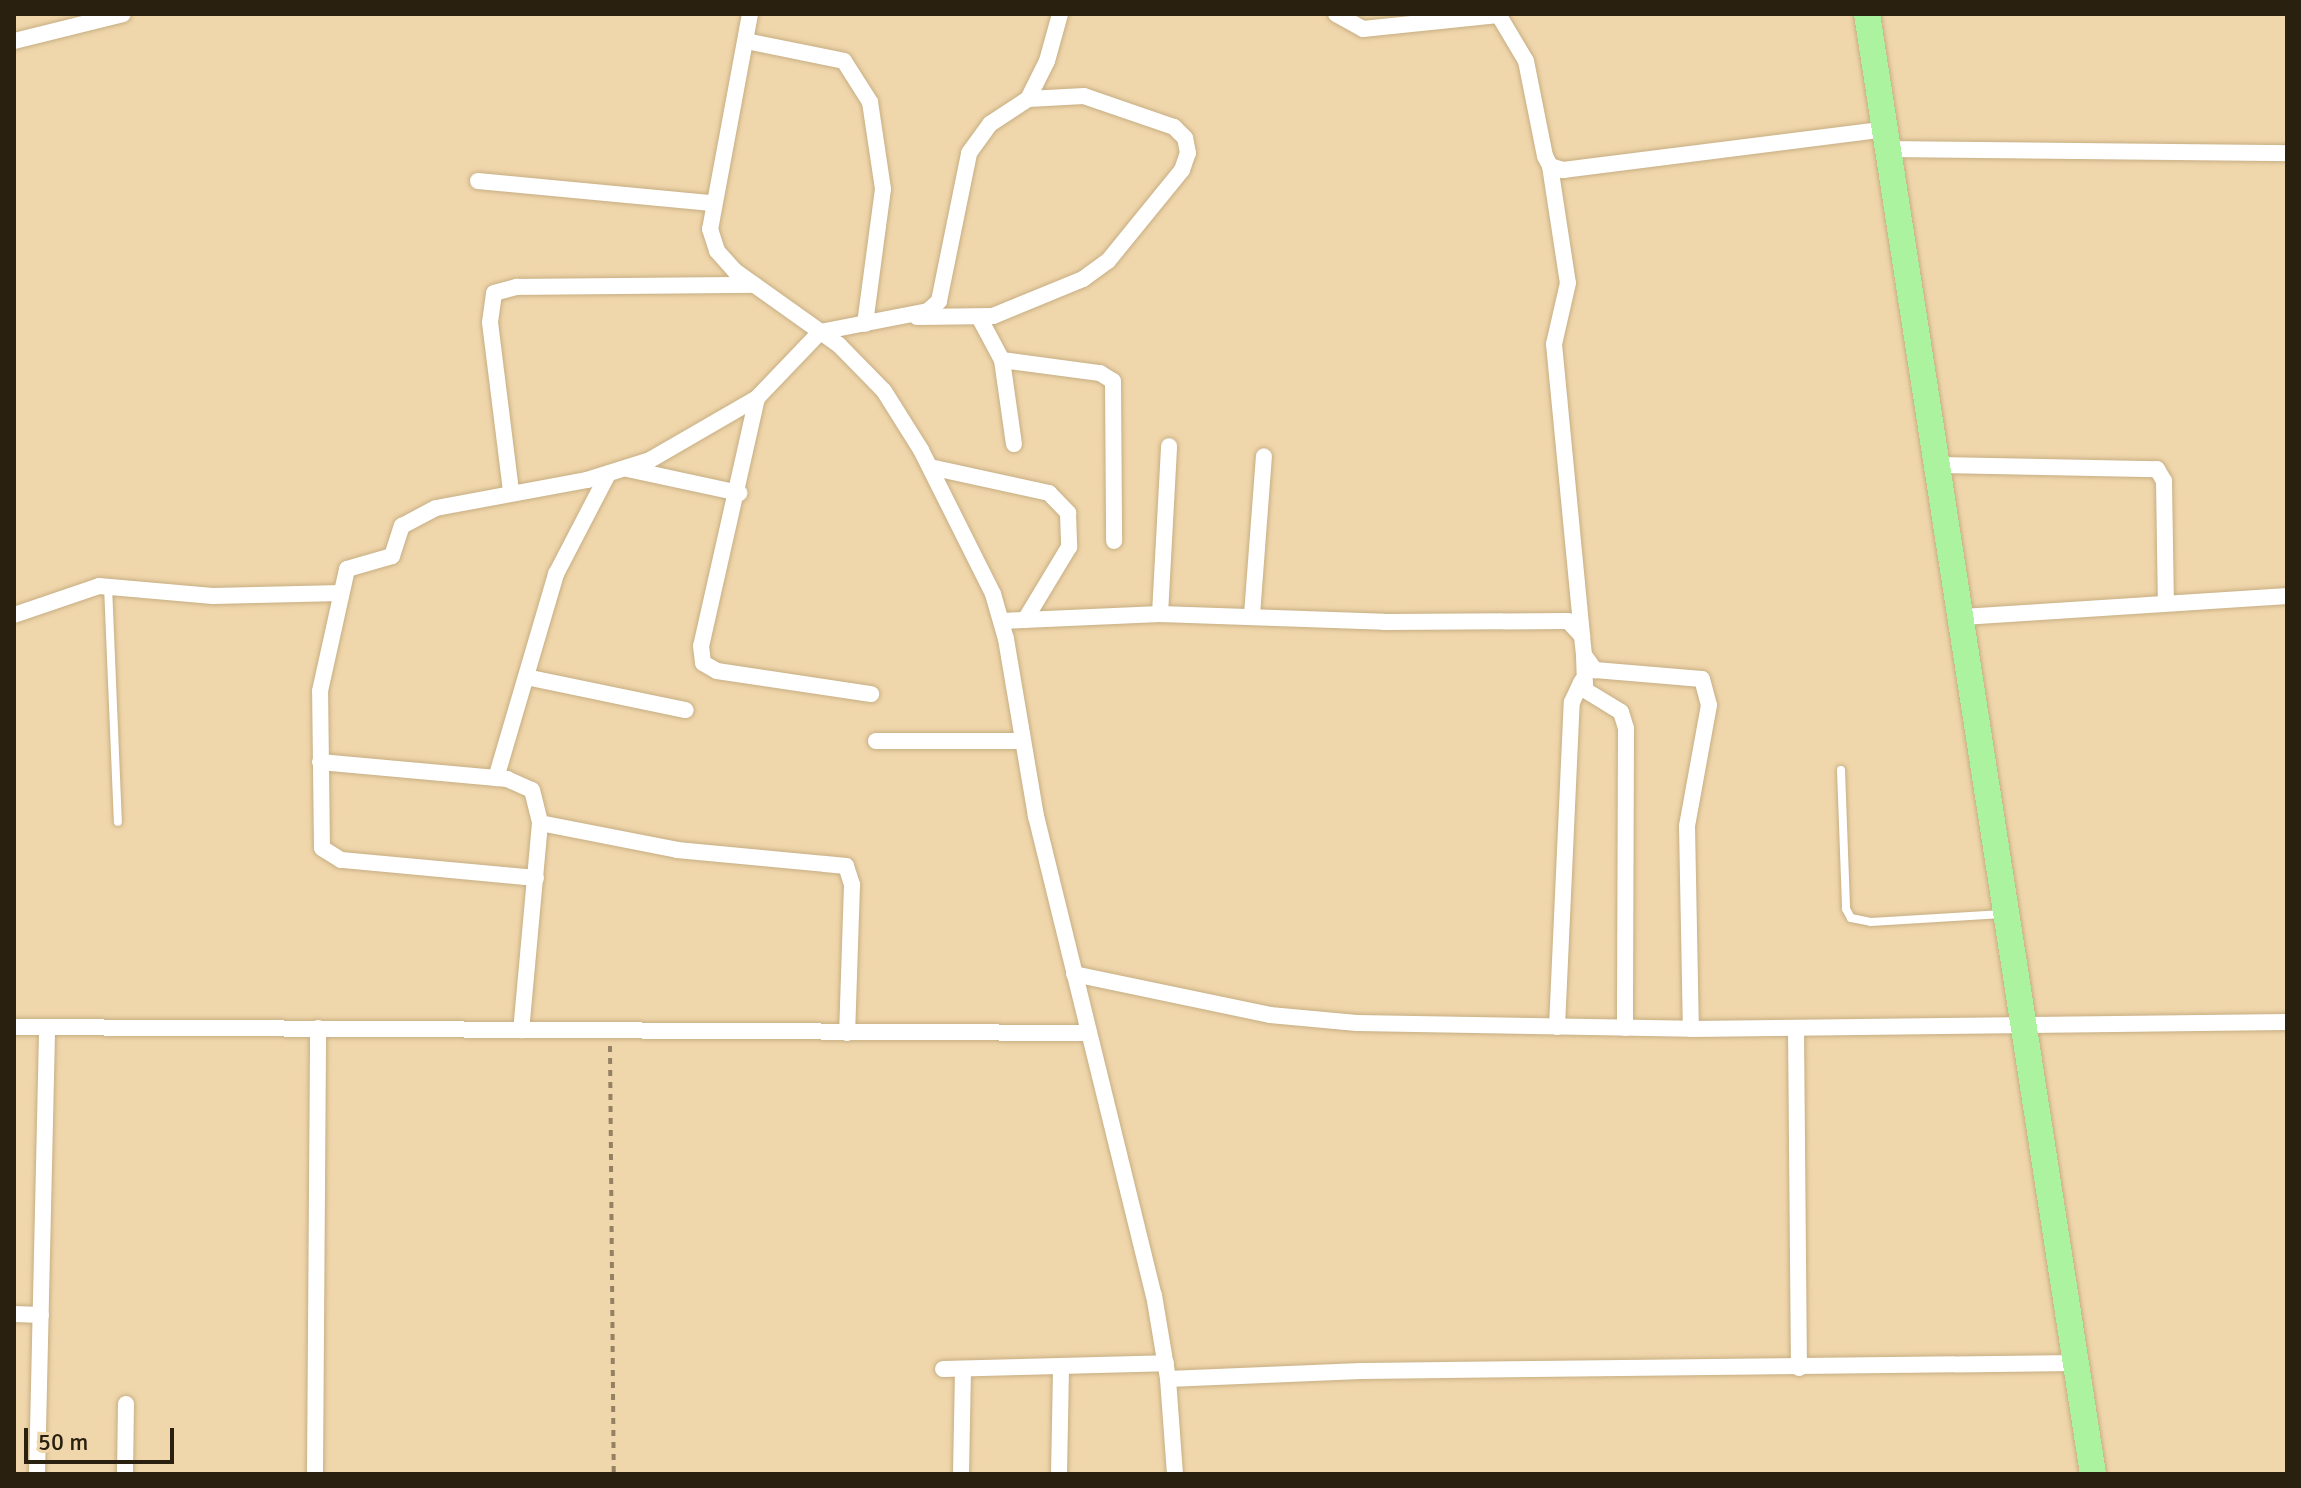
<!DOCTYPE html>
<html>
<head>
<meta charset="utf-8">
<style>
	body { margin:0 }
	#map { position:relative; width:2301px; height:1488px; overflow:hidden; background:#f0d6ab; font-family:Signika,sans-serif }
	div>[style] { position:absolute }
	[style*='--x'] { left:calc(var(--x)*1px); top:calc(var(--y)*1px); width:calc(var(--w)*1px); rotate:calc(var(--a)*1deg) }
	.path>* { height:4px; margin-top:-2px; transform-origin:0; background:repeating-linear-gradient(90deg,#948163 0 6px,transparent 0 12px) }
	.roads { filter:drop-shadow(0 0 2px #c6ae83) drop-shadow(0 0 2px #c6ae83) }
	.service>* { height:8px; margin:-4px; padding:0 4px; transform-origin:4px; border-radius:4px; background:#fff }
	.minor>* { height:16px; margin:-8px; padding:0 8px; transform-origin:8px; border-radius:8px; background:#fff }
	.trunk>* { height:26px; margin:-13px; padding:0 13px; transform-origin:13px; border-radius:13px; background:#abf39e }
	span { translate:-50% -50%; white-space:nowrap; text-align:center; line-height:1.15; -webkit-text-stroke:7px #f0d6ab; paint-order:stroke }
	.frame { position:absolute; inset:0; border:16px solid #2a2010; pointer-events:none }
	.scale { position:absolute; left:24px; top:1428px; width:150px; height:36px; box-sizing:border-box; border:4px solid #2a2010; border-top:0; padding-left:10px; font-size:24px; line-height:28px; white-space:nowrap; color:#2a2010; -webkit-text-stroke:6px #f0d6ab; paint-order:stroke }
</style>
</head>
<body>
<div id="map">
	<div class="path">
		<i style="--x:610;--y:1046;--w:428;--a:89.5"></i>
	</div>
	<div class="roads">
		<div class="service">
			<i style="--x:108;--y:586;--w:236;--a:87.6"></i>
			<i style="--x:1841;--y:770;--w:139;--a:87.9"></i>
			<i style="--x:1846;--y:909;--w:10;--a:61"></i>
			<i style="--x:1851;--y:918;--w:20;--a:11"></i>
			<i style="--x:1871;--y:922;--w:132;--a:-3.5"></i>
		</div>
		<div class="minor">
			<i style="--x:750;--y:14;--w:219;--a:100.5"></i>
			<i style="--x:710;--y:229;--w:23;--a:72"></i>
			<i style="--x:717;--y:251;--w:27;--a:48"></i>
			<i style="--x:735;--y:271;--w:128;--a:35.4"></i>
			<i style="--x:839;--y:345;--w:64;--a:45.6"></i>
			<i style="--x:884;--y:391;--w:70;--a:57.9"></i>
			<i style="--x:921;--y:450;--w:161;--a:63.4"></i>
			<i style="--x:993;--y:594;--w:47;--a:73.9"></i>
			<i style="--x:1006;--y:639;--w:180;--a:80.4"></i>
			<i style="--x:1036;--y:816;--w:493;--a:76.2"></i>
			<i style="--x:1154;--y:1295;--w:85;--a:80.5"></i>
			<i style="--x:1168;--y:1379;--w:95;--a:85.8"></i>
			<i style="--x:1336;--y:14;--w:31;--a:29"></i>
			<i style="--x:1363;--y:29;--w:136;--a:-5.9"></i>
			<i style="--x:1498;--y:14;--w:55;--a:59.2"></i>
			<i style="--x:1526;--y:61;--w:97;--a:78.7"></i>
			<i style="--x:1545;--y:156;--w:11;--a:63"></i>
			<i style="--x:1550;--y:166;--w:14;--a:17"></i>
			<i style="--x:1563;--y:170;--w:328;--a:-7.2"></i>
			<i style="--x:14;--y:41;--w:112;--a:-13.9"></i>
			<i style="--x:746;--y:41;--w:100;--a:11.5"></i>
			<i style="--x:844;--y:61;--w:49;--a:57.6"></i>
			<i style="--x:870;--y:102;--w:88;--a:81.5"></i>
			<i style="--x:883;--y:189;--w:136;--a:97.6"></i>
			<i style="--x:1892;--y:149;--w:395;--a:0.6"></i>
			<i style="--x:1550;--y:166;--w:118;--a:81.3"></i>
			<i style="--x:1568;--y:283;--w:63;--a:102.9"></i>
			<i style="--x:1554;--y:344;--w:293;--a:84.5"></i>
			<i style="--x:478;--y:181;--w:235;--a:5.4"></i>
			<i style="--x:917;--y:317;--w:76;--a:-0.8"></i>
			<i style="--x:993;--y:316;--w:97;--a:-22.3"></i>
			<i style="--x:1083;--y:279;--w:31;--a:-36"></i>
			<i style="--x:1108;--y:261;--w:117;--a:-50.9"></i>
			<i style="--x:1182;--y:170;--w:18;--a:-71"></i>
			<i style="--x:1188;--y:153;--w:15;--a:-101"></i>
			<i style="--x:1185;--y:138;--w:16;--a:-135"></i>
			<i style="--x:1174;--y:127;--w:95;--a:-161"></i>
			<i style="--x:1084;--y:96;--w:56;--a:176.9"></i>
			<i style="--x:980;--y:319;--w:47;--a:61.8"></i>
			<i style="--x:1002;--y:360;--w:85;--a:81.9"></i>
			<i style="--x:1002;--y:360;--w:99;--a:7.6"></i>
			<i style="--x:1100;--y:373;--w:15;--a:32"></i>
			<i style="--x:1113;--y:381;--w:160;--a:89.6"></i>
			<i style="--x:757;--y:398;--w:254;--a:102.7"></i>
			<i style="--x:701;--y:646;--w:17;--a:83"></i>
			<i style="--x:703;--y:663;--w:16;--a:30"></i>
			<i style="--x:717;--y:671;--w:156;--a:8.5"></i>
			<i style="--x:1940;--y:465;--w:217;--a:1.1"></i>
			<i style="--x:2157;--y:469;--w:14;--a:60"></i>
			<i style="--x:2164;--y:481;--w:122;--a:89.1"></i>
			<i style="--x:930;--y:467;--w:122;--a:12.3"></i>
			<i style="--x:1049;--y:493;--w:28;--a:46"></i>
			<i style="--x:1068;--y:513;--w:34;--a:88"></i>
			<i style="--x:1069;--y:547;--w:85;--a:121.1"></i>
			<i style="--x:628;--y:469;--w:114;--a:12.2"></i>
			<i style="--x:511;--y:491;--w:170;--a:-97.1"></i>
			<i style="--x:490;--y:322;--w:29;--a:-82"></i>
			<i style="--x:494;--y:293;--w:24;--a:-15"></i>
			<i style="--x:517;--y:287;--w:237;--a:-0.5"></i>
			<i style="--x:1160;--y:614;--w:168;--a:-86.9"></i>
			<i style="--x:14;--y:615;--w:90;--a:-18.8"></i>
			<i style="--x:99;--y:586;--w:114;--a:5"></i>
			<i style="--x:213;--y:596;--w:128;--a:-1.3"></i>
			<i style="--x:1252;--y:615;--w:159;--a:-85.7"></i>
			<i style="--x:1963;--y:617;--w:325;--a:-3.7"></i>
			<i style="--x:1001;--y:621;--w:159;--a:-2.5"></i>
			<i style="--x:1160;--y:614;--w:224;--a:2"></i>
			<i style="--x:1384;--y:622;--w:184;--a:-0.3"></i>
			<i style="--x:1568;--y:621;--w:21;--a:47"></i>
			<i style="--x:1582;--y:636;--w:19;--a:84"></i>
			<i style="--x:1584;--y:655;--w:19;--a:54"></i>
			<i style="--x:1595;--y:670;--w:107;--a:4.8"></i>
			<i style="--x:1702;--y:679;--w:27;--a:75"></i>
			<i style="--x:1709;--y:705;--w:123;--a:100.3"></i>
			<i style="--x:1687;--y:826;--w:203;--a:88.9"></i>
			<i style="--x:1584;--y:656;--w:34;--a:88"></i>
			<i style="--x:1585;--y:690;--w:42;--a:31.4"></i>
			<i style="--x:1621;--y:712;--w:17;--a:73"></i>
			<i style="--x:1626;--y:728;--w:300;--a:90.2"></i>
			<i style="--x:526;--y:677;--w:163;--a:11.7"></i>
			<i style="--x:876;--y:741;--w:145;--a:0"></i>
			<i style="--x:320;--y:762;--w:188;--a:5.2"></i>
			<i style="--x:507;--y:779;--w:27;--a:24"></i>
			<i style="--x:532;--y:790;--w:34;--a:76"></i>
			<i style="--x:540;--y:823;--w:208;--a:95.2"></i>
			<i style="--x:496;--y:778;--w:213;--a:-73.6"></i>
			<i style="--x:556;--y:574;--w:113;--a:-62.5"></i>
			<i style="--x:540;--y:823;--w:140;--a:11.1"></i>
			<i style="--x:677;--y:850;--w:170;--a:5.4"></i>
			<i style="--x:846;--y:866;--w:20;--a:72"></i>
			<i style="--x:852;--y:885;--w:148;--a:91.9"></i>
			<i style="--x:536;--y:878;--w:196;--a:-174.7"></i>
			<i style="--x:341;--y:860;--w:22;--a:-148"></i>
			<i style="--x:322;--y:848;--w:157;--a:-90.7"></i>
			<i style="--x:320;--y:691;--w:125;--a:-77.5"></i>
			<i style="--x:347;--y:569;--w:47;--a:-16.1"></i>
			<i style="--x:392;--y:556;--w:32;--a:-72"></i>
			<i style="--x:402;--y:526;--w:38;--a:-28"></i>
			<i style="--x:436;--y:508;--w:154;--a:-10.5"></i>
			<i style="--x:587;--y:480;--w:66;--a:-17.6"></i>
			<i style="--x:650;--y:460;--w:124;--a:-30.1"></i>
			<i style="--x:757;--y:398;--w:91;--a:-46.3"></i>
			<i style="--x:820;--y:332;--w:110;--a:-11"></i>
			<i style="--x:928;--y:311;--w:15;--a:-42"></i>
			<i style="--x:939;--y:301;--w:151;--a:-78.5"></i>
			<i style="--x:969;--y:153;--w:36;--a:-54"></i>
			<i style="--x:990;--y:124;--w:45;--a:-33.3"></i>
			<i style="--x:1028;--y:99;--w:42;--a:-63.4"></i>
			<i style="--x:1047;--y:61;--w:49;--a:-74.5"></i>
			<i style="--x:1074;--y:974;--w:200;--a:11.8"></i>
			<i style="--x:1270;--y:1015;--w:87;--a:5.3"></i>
			<i style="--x:1357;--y:1023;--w:334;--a:1"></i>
			<i style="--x:1691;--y:1029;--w:596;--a:-0.67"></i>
			<i style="--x:14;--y:1027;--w:1074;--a:0.32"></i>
			<i style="--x:1557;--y:1027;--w:325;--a:-87.4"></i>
			<i style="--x:1572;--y:702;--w:23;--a:-65"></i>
			<i style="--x:1796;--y:1028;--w:340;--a:89.5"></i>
			<i style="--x:14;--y:1314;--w:27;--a:2"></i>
			<i style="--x:943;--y:1369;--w:223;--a:-1.5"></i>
			<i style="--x:1168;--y:1379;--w:193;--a:-2.4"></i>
			<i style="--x:1361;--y:1371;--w:716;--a:-0.64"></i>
			<i style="--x:37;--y:1474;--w:447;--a:-88.7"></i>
			<i style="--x:125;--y:1474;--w:70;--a:-89.2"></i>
			<i style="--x:315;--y:1474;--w:446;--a:-89.6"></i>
			<i style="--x:961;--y:1474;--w:103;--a:-88.9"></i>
			<i style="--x:1059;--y:1474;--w:106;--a:-88.9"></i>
		</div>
		<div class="trunk">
			<i style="--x:1867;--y:14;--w:1477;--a:81.2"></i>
		</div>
	</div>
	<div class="frame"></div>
	<div class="scale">50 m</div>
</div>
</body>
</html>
